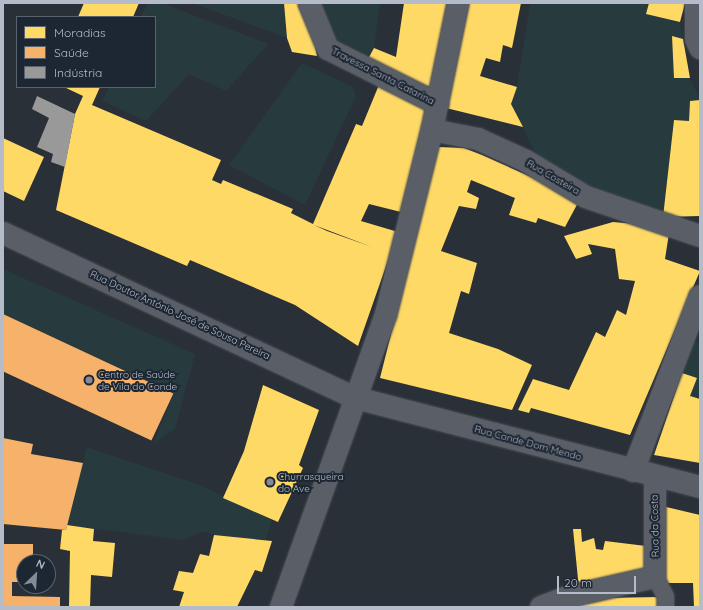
<!DOCTYPE html>
<html>
<head>
<meta charset="utf-8">
<style>
	body { margin:0 }
	#map { position:relative; width:703px; height:610px; overflow:hidden; background:#2a3038; font-family:Quicksand,sans-serif }
	div>[style] { position:absolute }
	[style*='--x'] { left:calc(var(--x)*1px); top:calc(var(--y)*1px); width:calc(var(--w)*1px); rotate:calc(var(--a)*1deg) }
	.green>* { inset:0; background:#273a3e }
	.homes>* { inset:0; background:#ffd966 }
	.health>* { inset:0; background:#f6b26b; transform-origin:0 0 }
	.industry>* { inset:0; background:#999 }
	.roads { filter:drop-shadow(0 0 1px #484c53) drop-shadow(0 0 1px #484c53) }
	.pedestrian>* { height:17px; margin:-8.5px; padding:0 8.5px; transform-origin:8.5px; border-radius:8.5px; background:#5a5e66 }
	.minor>* { height:22px; margin:-11px; padding:0 11px; transform-origin:11px; border-radius:11px; background:#5a5e66 }
	.tertiary>* { height:22px; margin:-11px; padding:0 11px; transform-origin:11px; border-radius:11px; background:#5a5e66 }
	.dots>* { width:11px; height:11px; translate:-50% -50%; box-sizing:border-box; border:2px solid #1d2633; border-radius:50% }
	span { translate:-50% -50%; white-space:nowrap; text-align:center; line-height:1.15; -webkit-text-stroke:4px #1d2633; paint-order:stroke }
	.street-label { font-size:10px; color:#b4bcc9 }
	.poi-label { font-size:10px; color:#b4bcc9 }
	.left { translate:0 -50%; text-align:left }
	.frame { position:absolute; inset:0; border:4px solid #b4bcc9; pointer-events:none }
	.legend { position:absolute; left:16px; top:16px; width:140px; height:72px; box-sizing:border-box; background:#1d2633; border:1px solid #59626f; margin:0; padding:5px 7px; list-style:none; font-size:12px; color:#b4bcc9 }
	.legend li { display:flex; align-items:center; gap:8px; height:20px }
	.legend b { width:20px; border:1px solid #59626f }
	.north { position:absolute; left:16px; top:554px; width:40px; height:40px; box-sizing:border-box; background:#1d2633; border:1px solid #59626f; border-radius:50%; rotate:25deg; font-size:11px; font-weight:700; line-height:16px; text-align:center; color:#b4bcc9 }
	.north::after { content:''; display:block; margin:auto; width:14px; height:18px; background:#848b96; clip-path:polygon(50% 0,100% 100%,50% 72%,0 100%) }
	.scale { position:absolute; left:557px; top:576px; width:79px; height:18px; box-sizing:border-box; border:2px solid #b4bcc9; border-top:0; padding-left:5px; font-size:12px; line-height:14px; white-space:nowrap; color:#b4bcc9; -webkit-text-stroke:3px #1d2633; paint-order:stroke }
</style>
</head>
<body>
<div id="map">
	<div class="green">
		<i style="clip-path:polygon(148px 3px,162px 3px,268px 44px,226px 91px,189px 74px,146px 121px,102px 101px,109px 87px,155px 87px,155px 17px,141px 17px)"></i>
		<i style="clip-path:polygon(192px 3px,284px 3px,287px 38px)"></i>
		<i style="clip-path:polygon(318px 3px,380px 3px,374px 48px,368px 59px,343px 47px,331px 36px)"></i>
		<i style="clip-path:polygon(530px 3px,649px 3px,646px 14px,680px 22px,683px 39px,672px 37px,674px 77px,690px 78px,700px 100px,690px 101px,689px 121px,674px 120px,663px 217px,583px 187px,538px 159px,511px 104px,517px 87px)"></i>
		<i style="clip-path:polygon(302px 63px,353px 87px,356px 96px,305px 205px,229px 165px)"></i>
		<i style="clip-path:polygon(3px 269px,195px 354px,175px 429px,153px 444px,174px 393px,3px 315px)"></i>
		<i style="clip-path:polygon(693px 340px,700px 343px,700px 399px,690px 396px,696px 378px,682px 373px)"></i>
		<i style="clip-path:polygon(87px 447px,200px 485px,272px 520px,265px 541px,214px 535px,204px 531px,182px 540px,67px 525px)"></i>
	</div>
	<div class="homes">
		<i style="clip-path:polygon(84px 3px,139px 3px,133px 17px,78px 17px)"></i>
		<i style="clip-path:polygon(284px 3px,301px 3px,312px 30px,317px 56px,292px 52px,287px 38px)"></i>
		<i style="clip-path:polygon(404px 3px,447px 3px,433px 89px,368px 59px,374px 48px,396px 57px)"></i>
		<i style="clip-path:polygon(465px 3px,521px 3px,512px 48px,503px 45px,500px 62px,486px 58px,480px 76px,517px 87px,511px 104px,523px 127px,442px 107px)"></i>
		<i style="clip-path:polygon(649px 3px,685px 3px,680px 22px,646px 14px)"></i>
		<i style="clip-path:polygon(672px 36px,683px 39px,690px 78px,674px 78px)"></i>
		<i style="clip-path:polygon(evenodd,381px 80px,429px 105px,401px 212px,369px 204px,361px 221px,398px 232px,358px 346px,295px 305px,190px 260px,187px 266px,56px 210px,75px 114px,83px 96px,64px 87px,100px 87px,92px 105px,221px 160px,212px 180px,221px 184px,223px 180px,293px 209px,291px 213px,313px 224px,356px 124px,362px 126px,381px 80px,314px 225px,372px 247px,327px 231px,314px 225px)"></i>
		<i style="clip-path:polygon(700px 100px,700px 216px,663px 217px,674px 120px,689px 121px,690px 101px)"></i>
		<i style="clip-path:polygon(3px 138px,44px 157px,24px 201px,3px 191px)"></i>
		<i style="clip-path:polygon(438px 147px,464px 148px,482px 155px,580px 199px,565px 227px,538px 218px,536px 223px,509px 215px,515px 198px,471px 180px,467px 192px,479px 198px,476px 209px,459px 206px,441px 251px,477px 263px,469px 294px,461px 291px,449px 333px,498px 349px,532px 365px,512px 410px,380px 378px)"></i>
		<i style="clip-path:polygon(613px 222px,670px 227px,665px 259px,700px 271px,630px 435px,531px 408px,529px 413px,518px 410px,533px 379px,569px 390px,596px 332px,605px 337px,617px 310px,626px 315px,635px 281px,619px 279px,615px 249px,588px 244px,592px 254px,576px 259px,564px 236px)"></i>
		<i style="clip-path:polygon(682px 373px,697px 378px,690px 396px,700px 399px,700px 463px,654px 455px)"></i>
		<i style="clip-path:polygon(263px 385px,319px 410px,299px 465px,303px 468px,278px 522px,223px 498px,244px 451px)"></i>
		<i style="clip-path:polygon(662px 506px,700px 515px,700px 607px,694px 607px,693px 583px,665px 583px)"></i>
		<i style="clip-path:polygon(67px 525px,94px 529px,93px 541px,115px 543px,112px 577px,91px 575px,90px 607px,69px 607px,70px 551px,60px 549px,62px 530px,66px 530px)"></i>
		<i style="clip-path:polygon(573px 529px,581px 529px,582px 542px,594px 538px,596px 549px,603px 550px,605px 541px,646px 546px,648px 565px,639px 576px,579px 589px)"></i>
		<i style="clip-path:polygon(214px 535px,272px 541px,262px 572px,255px 570px,237px 607px,179px 607px,184px 592px,173px 590px,179px 571px,193px 573px,200px 554px,209px 556px)"></i>
		<i style="clip-path:polygon(658px 597px,657px 607px,570px 607px,604px 598px)"></i>
	</div>
	<div class="health">
		<i style="left:3px;top:314px;width:188px;height:52px;rotate:25deg"></i>
		<i style="clip-path:polygon(3px 438px,33px 444px,31px 454px,83px 463px,66px 530px,3px 524px)"></i>
		<i style="clip-path:polygon(3px 544px,33px 544px,33px 562px,24px 562px,24px 582px,12px 582px,12px 596px,60px 597px,60px 607px,3px 607px)"></i>
	</div>
	<div class="industry">
		<i style="clip-path:polygon(37px 96px,75px 114px,65px 167px,51px 162px,53px 154px,37px 147px,49px 118px,32px 109px)"></i>
	</div>
	<div class="roads">
		<div class="pedestrian">
			<i style="--x:655;--y:577;--w:21;--a:62"></i>
			<i style="--x:665;--y:596;--w:11;--a:90"></i>
		</div>
		<div class="minor">
			<i style="--x:309;--y:3;--w:50;--a:67.6"></i>
			<i style="--x:328;--y:49;--w:123;--a:26.6"></i>
			<i style="--x:696;--y:3;--w:36;--a:90"></i>
			<i style="--x:696;--y:39;--w:10;--a:66"></i>
			<i style="--x:432;--y:130;--w:47;--a:11.1"></i>
			<i style="--x:478;--y:139;--w:53;--a:24.6"></i>
			<i style="--x:526;--y:161;--w:70;--a:31"></i>
			<i style="--x:586;--y:197;--w:120;--a:18.9"></i>
			<i style="--x:3;--y:233;--w:390;--a:25.1"></i>
			<i style="--x:356;--y:398;--w:89;--a:-70.3"></i>
			<i style="--x:386;--y:314;--w:190;--a:-76"></i>
			<i style="--x:432;--y:130;--w:130;--a:-78.4"></i>
			<i style="--x:633;--y:471;--w:187;--a:-69.1"></i>
			<i style="--x:541;--y:607;--w:28;--a:-21"></i>
			<i style="--x:567;--y:597;--w:90;--a:-12.8"></i>
			<i style="--x:655;--y:577;--w:100;--a:-90"></i>
		</div>
		<div class="tertiary">
			<i style="--x:281;--y:607;--w:222;--a:-70.3"></i>
			<i style="--x:356;--y:398;--w:355;--a:14.5"></i>
		</div>
	</div>
	<div class="dots">
		<i style="left:89px;top:380px;background:#848b96"></i>
		<i style="left:270px;top:482px;background:#848b96"></i>
	</div>
	<div class="street-label">
		<span style="left:383px;top:76px;rotate:27deg">Travessa Santa Catarina</span>
		<span style="left:553px;top:177px;rotate:30deg">Rua Costeira</span>
		<span style="left:180px;top:315px;rotate:25deg">Rua Doutor António José de Sousa Pereira</span>
		<span style="left:528px;top:443px;rotate:15deg">Rua Conde Dom Mendo</span>
		<span style="left:655px;top:526px;rotate:-91deg">Rua da Costa</span>
	</div>
	<div class="poi-label">
		<span class="left" style="left:98px;top:380px">Centro de Saúde<br>de Vila do Conde</span>
		<span class="left" style="left:278px;top:482px">Churrasqueira<br>do Ave</span>
	</div>
	<div class="frame"></div>
	<ul class="legend">
	<li><b style="height:11px;background:#ffd966"></b>Moradias</li>
	<li><b style="height:11px;background:#f6b26b"></b>Saúde</li>
	<li><b style="height:11px;background:#999"></b>Indústria</li>
	</ul>
	<div class="north">N</div>
	<div class="scale">20 m</div>
</div>
</body>
</html>
